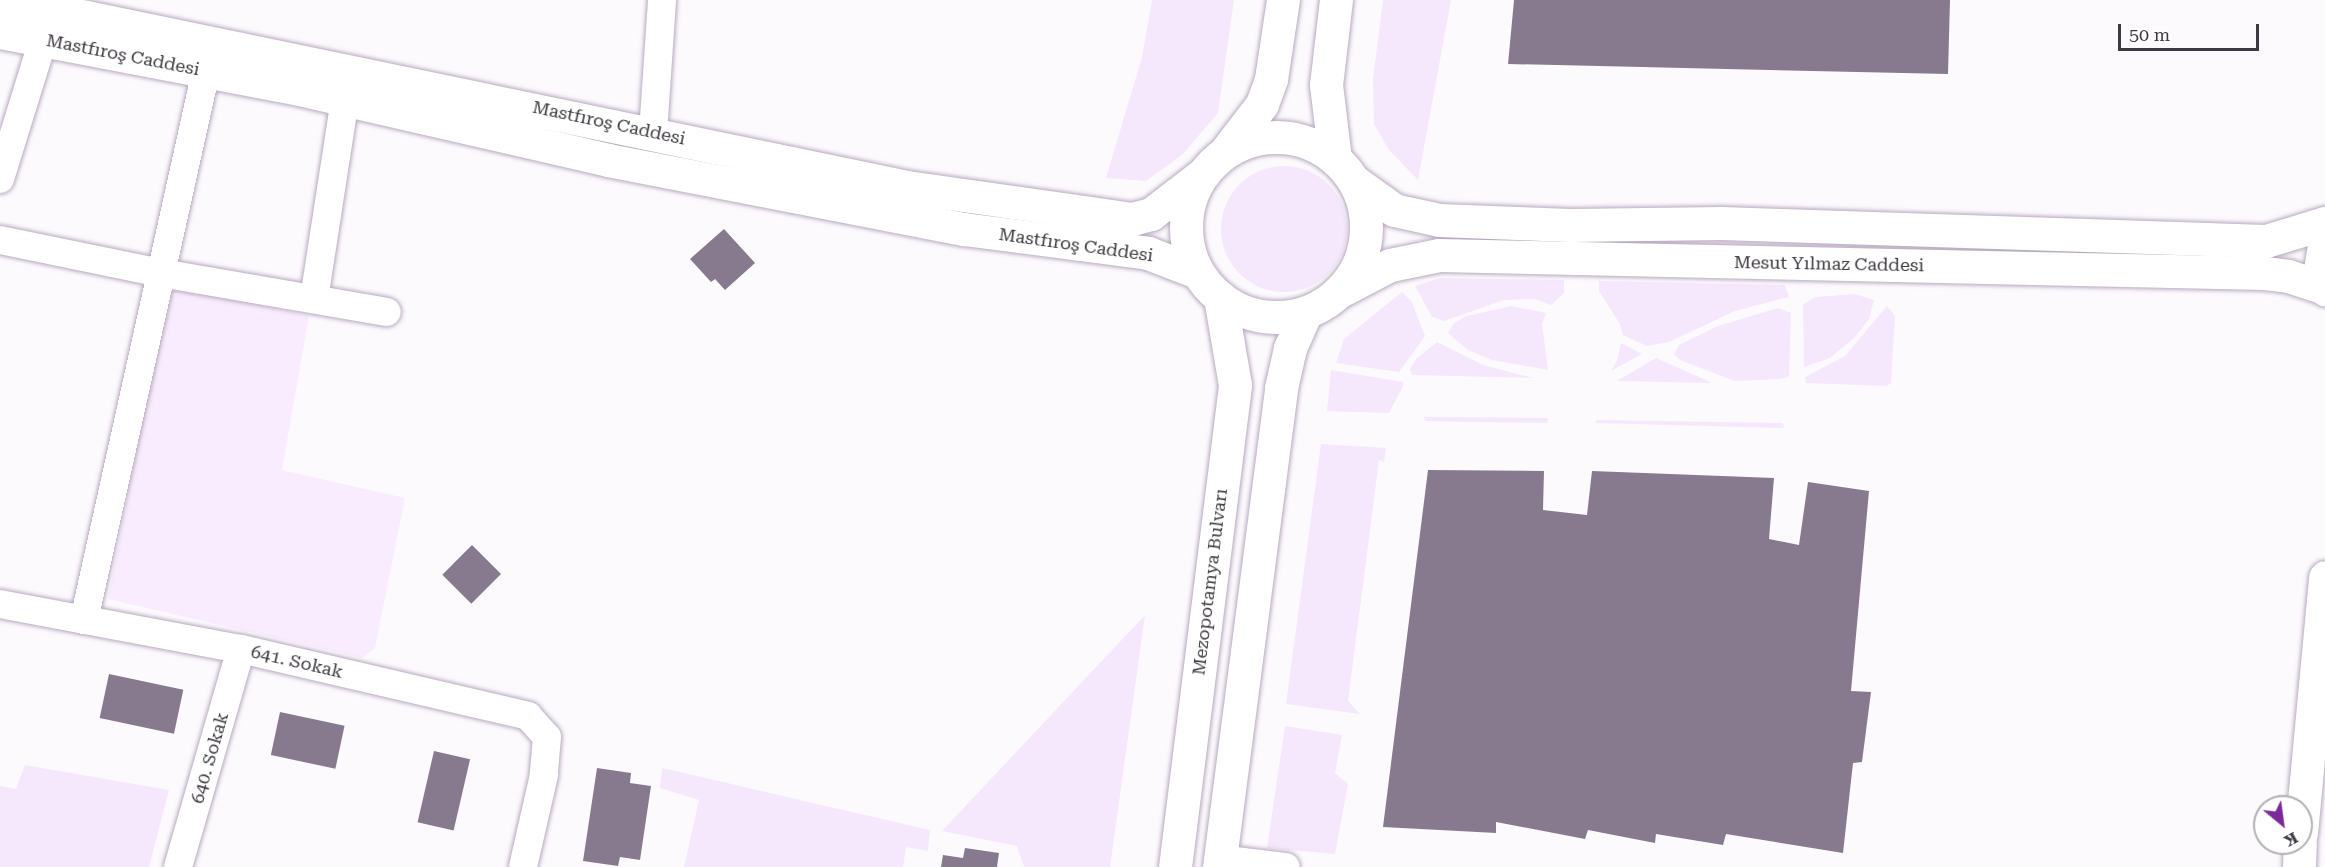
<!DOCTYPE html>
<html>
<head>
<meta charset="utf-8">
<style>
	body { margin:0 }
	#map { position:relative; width:2325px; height:867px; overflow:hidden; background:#fdfafe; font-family:"Roboto Serif",serif }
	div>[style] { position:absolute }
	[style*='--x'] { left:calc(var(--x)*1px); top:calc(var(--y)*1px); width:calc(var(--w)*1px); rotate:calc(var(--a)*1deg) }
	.built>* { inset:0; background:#f8ecfe }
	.green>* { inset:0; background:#f5e7fc }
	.round { border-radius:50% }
	.building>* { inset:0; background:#887a8e; transform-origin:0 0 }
	.roads { filter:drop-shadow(0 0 2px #b8a9bf) drop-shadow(0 0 2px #b8a9bf) }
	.minor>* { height:28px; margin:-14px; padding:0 14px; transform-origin:14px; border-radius:14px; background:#fff }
	.major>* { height:33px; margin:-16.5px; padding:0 16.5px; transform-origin:16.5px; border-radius:16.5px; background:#fff }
	.major>.ring { margin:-16.5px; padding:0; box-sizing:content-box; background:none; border:33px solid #fff; border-radius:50% }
	span { translate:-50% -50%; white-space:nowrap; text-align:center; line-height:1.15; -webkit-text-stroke:6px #fff; paint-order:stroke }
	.street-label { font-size:18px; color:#3f3941 }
	.north { position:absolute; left:2253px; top:795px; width:60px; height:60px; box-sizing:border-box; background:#fff; border:2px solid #b2b0b3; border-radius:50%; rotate:151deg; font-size:16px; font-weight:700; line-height:24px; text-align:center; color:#3f3941 }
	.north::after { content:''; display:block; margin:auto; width:21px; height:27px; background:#7c2a9a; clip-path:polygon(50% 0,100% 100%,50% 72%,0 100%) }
	.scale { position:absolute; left:2118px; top:24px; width:141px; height:27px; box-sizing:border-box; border:3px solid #3f3941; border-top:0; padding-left:8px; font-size:18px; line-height:21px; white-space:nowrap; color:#3f3941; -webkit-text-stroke:4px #fff; paint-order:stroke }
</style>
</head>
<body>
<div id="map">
	<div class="built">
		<i style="clip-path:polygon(168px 286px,309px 316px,282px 470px,405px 498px,375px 648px,362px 658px,108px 599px)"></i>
	</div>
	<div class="green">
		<i style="clip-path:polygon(1152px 0,1234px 0,1218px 113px,1182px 155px,1146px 181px,1106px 178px,1142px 57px)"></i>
		<i style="clip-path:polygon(1383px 0,1451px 0,1418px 180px,1389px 150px,1374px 124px,1373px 79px)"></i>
		<i class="round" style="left:1221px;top:166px;width:126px;height:126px"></i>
		<i style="clip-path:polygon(1440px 278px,1564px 280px,1564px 293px,1551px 305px,1535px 299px,1504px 300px,1444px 321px,1432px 317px,1415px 286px)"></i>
		<i style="clip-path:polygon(1599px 281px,1785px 285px,1789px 297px,1735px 311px,1669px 342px,1647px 346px,1623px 335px,1620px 324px,1599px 291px)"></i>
		<i style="clip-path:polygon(1402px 292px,1412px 302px,1425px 336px,1399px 372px,1336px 363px,1344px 339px)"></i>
		<i style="clip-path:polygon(1855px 294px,1874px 300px,1869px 319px,1855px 337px,1830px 358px,1804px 367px,1803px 304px,1816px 297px)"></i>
		<i style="clip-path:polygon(1511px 306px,1546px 313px,1542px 324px,1548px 370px,1492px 360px,1468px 350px,1448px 333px,1454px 323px,1467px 316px)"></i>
		<i style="clip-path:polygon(1887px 306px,1895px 316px,1891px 383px,1887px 386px,1806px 383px,1805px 377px,1845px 356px)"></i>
		<i style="clip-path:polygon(1778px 308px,1791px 313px,1789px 376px,1781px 379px,1735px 381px,1680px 360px,1674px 354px,1679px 345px,1718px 326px)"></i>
		<i style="clip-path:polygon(1437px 342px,1483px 365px,1533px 378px,1412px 375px,1410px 369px,1417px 358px)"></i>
		<i style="clip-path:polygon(1621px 343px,1642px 354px,1611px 371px,1617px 361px)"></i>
		<i style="clip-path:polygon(1656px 358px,1708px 381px,1710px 383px,1617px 381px)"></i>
		<i style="clip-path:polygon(1331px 370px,1403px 382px,1403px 386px,1389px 413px,1327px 411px)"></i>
		<i style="clip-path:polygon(1424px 417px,1547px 418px,1548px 420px,1547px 423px,1425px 421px)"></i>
		<i style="clip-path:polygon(1597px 420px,1782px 423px,1784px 425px,1783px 428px,1595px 423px)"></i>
		<i style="clip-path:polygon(1321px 444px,1386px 448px,1384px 462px,1379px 460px,1348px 701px,1360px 714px,1286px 704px)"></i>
		<i style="clip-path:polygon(1145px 615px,1110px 867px,1024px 867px,1017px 846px,942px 831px)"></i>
		<i style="clip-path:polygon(1285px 726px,1342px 735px,1335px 773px,1348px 784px,1335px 854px,1267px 848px)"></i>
		<i style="clip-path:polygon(25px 765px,169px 790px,149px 867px,0 867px,0 786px,16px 789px)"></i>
		<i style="clip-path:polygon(662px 768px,930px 830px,928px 851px,906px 847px,903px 867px,684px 867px,699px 800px,660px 788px)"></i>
	</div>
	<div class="building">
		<i style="clip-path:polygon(1514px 0,1950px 0,1948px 74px,1508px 64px)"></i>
		<i style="clip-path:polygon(724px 229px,755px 263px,725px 290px,715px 279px,711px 282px,690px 259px)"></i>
		<i style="clip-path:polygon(1428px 470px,1544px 471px,1543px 510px,1587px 515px,1592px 471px,1774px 478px,1769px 539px,1799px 545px,1808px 482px,1869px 491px,1851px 691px,1871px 692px,1862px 762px,1853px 763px,1843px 853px,1726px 834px,1723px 845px,1656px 834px,1655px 843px,1588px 830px,1585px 839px,1496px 822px,1496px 833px,1383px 827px)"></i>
		<i style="left:472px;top:545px;width:41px;height:42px;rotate:45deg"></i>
		<i style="left:109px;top:674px;width:76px;height:45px;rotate:12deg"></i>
		<i style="left:280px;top:712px;width:66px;height:44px;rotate:12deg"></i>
		<i style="left:434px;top:751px;width:37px;height:73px;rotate:13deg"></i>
		<i style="clip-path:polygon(597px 768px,631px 773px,630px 783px,651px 786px,640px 860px,620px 857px,618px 866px,583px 861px)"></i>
		<i style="clip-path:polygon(965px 848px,999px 853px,997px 867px,941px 867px,943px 855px,963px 858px)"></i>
	</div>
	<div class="roads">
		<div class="minor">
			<i style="--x:653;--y:133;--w:133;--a:-86.1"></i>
			<i style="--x:0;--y:179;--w:145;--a:-72.8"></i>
			<i style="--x:0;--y:240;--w:164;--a:11.6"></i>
			<i style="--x:161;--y:273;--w:229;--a:9.8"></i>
			<i style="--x:314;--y:299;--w:202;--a:-81.2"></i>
			<i style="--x:0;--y:604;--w:245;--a:10.6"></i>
			<i style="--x:241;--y:649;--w:295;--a:13.1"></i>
			<i style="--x:528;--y:716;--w:28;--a:48"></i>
			<i style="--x:547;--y:737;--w:38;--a:95"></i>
			<i style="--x:544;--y:775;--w:94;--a:102.9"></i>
			<i style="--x:84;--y:620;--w:562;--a:-77.47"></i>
			<i style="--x:1220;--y:859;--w:66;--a:6.9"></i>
			<i style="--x:178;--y:867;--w:227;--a:-73.9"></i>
		</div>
		<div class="major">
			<i style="--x:4;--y:0;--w:922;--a:11.7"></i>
			<i style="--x:907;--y:187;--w:227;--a:8.1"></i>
			<i style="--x:1132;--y:219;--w:20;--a:-15"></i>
			<i style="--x:1151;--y:214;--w:66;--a:-37.6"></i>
			<i style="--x:0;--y:32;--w:309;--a:10.8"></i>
			<i style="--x:303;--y:90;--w:313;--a:12.9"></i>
			<i style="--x:608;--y:160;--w:363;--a:11"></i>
			<i style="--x:964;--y:229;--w:186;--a:7.4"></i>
			<i style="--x:1148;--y:253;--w:53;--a:21.2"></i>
			<i class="ring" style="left:1186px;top:137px;width:147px;height:147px"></i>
			<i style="--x:1226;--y:151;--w:59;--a:-52.5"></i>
			<i style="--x:1262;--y:104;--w:27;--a:-70"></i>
			<i style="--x:1271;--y:79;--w:80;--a:-81.4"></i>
			<i style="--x:1335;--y:159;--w:75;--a:-96.9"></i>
			<i style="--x:1326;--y:85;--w:86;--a:-83.3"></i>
			<i style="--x:1354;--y:181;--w:49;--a:35.9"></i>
			<i style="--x:1394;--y:210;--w:46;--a:12.5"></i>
			<i style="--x:1439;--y:220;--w:131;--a:2.2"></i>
			<i style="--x:1570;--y:225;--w:151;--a:-0.8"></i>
			<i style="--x:1721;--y:223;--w:545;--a:1.89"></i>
			<i style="--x:2266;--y:241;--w:62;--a:-17"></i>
			<i style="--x:2325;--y:239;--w:30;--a:99"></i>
			<i style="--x:2320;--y:269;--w:21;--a:76"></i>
			<i style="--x:1340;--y:291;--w:56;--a:-27.5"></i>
			<i style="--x:1390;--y:265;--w:50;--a:-11.5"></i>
			<i style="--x:1439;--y:255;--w:826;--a:1.25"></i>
			<i style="--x:2265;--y:273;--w:23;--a:7"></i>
			<i style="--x:2288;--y:276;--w:38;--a:18"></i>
			<i style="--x:2301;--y:833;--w:257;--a:-84.6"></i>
			<i style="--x:1175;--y:867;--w:486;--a:-82.9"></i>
			<i style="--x:1235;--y:385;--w:89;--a:-99.7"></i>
			<i style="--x:1219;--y:867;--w:483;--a:-82.6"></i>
			<i style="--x:1281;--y:388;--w:41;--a:-77.3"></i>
			<i style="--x:1290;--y:348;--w:39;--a:-66"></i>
			<i style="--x:2299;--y:867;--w:24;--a:-88"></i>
		</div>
	</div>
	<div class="street-label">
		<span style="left:123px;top:55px;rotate:11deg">Mastfıroş Caddesi</span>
		<span style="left:609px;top:123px;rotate:12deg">Mastfıroş Caddesi</span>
		<span style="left:1076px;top:245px;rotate:8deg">Mastfıroş Caddesi</span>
		<span style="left:1829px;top:264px;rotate:1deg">Mesut Yılmaz Caddesi</span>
		<span style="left:1210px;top:582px;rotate:-83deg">Mezopotamya Bulvarı</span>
		<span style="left:297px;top:662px;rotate:13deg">641. Sokak</span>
		<span style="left:210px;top:758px;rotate:-74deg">640. Sokak</span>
	</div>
	<div class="north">K</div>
	<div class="scale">50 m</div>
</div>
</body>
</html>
